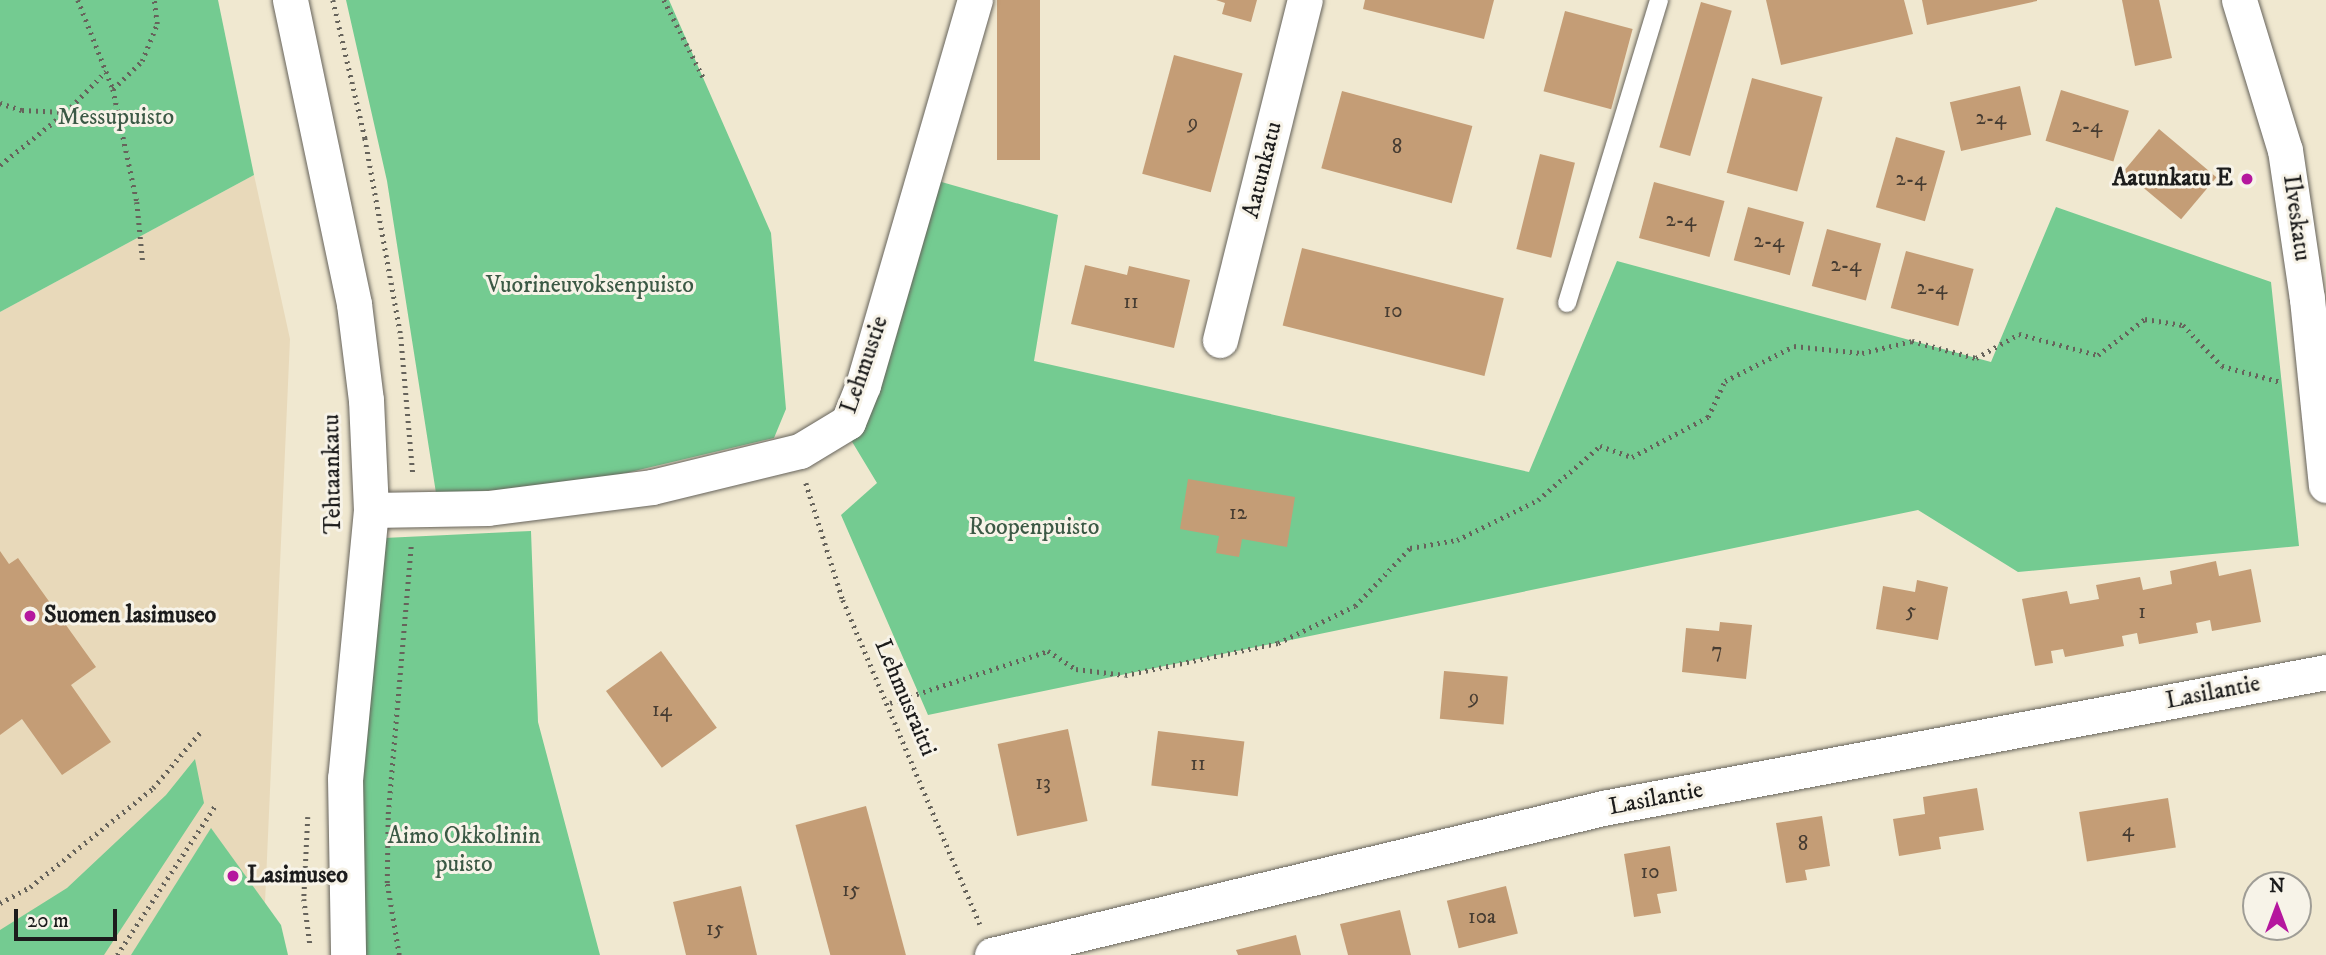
<!DOCTYPE html>
<html>
<head>
<meta charset="utf-8">
<style>
	body { margin:0 }
	#map { position:relative; width:2326px; height:955px; overflow:hidden; background:#f0e8d0; font-family:"IM FELL DW Pica",serif }
	div>[style] { position:absolute }
	[style*='--x'] { left:calc(var(--x)*1px); top:calc(var(--y)*1px); width:calc(var(--w)*1px); rotate:calc(var(--a)*1deg) }
	.built>* { inset:0; background:#e8d9ba }
	.green>* { inset:0; background:#74cb91 }
	.building>* { inset:0; background:#c49d76; transform-origin:0 0 }
	.path>* { height:4.5px; margin-top:-2.25px; transform-origin:0; background:repeating-linear-gradient(90deg,#66635b 0 2px,transparent 0 7px) }
	.roads { filter:drop-shadow(0 0 2px #66635b) drop-shadow(0 0 2px #66635b) }
	.service>* { height:18px; margin:-9px; padding:0 9px; transform-origin:9px; border-radius:9px; background:#fff }
	.minor>* { height:35px; margin:-17.5px; padding:0 17.5px; transform-origin:17.5px; border-radius:17.5px; background:#fff }
	.dots>* { width:19px; height:19px; translate:-50% -50%; box-sizing:border-box; border:4px solid #f7f3e8; border-radius:50% }
	span { translate:-50% -50%; white-space:nowrap; text-align:center; line-height:1.15; -webkit-text-stroke:6px #f7f3e8; paint-order:stroke }
	.number-label { font-size:21px; color:#463c32 }
	.number-label span { -webkit-text-stroke-width:0 }
	.park-label { font-size:24px; color:#3b5945 }
	.street-label { font-size:24px; color:#1c1c1c }
	.poi-label { font-size:24px; color:#1c1c1c; font-weight:700 }
	.right { translate:-100% -50%; text-align:right }
	.left { translate:0 -50%; text-align:left }
	.north { position:absolute; left:2242px; top:871px; width:70px; height:70px; box-sizing:border-box; background:#f7f3e8; border:2px solid #9f9d96; border-radius:50%; rotate:0deg; font-size:19px; font-weight:700; line-height:28px; text-align:center; color:#1c1c1c }
	.north::after { content:''; display:block; margin:auto; width:24px; height:32px; background:#b5179e; clip-path:polygon(50% 0,100% 100%,50% 72%,0 100%) }
	.scale { position:absolute; left:14px; top:909px; width:103px; height:32px; box-sizing:border-box; border:4px solid #1c1c1c; border-top:0; padding-left:9px; font-size:21px; line-height:24px; white-space:nowrap; color:#1c1c1c; -webkit-text-stroke:5px #f7f3e8; paint-order:stroke }
</style>
</head>
<body>
<div id="map">
	<div class="built">
		<i style="clip-path:polygon(254px 175px,290px 339px,265px 903px,277px 955px,0 955px,0 312px)"></i>
	</div>
	<div class="green">
		<i style="clip-path:polygon(0 0,218px 0,254px 175px,0 312px)"></i>
		<i style="clip-path:polygon(346px 0,669px 0,771px 233px,786px 409px,774px 438px,567px 487px,436px 493px,387px 181px)"></i>
		<i style="clip-path:polygon(931px 179px,1058px 215px,1034px 361px,1529px 472px,1617px 261px,1991px 362px,2056px 207px,2271px 282px,2299px 546px,2018px 572px,1918px 510px,928px 715px,841px 515px,877px 483px,851px 440px)"></i>
		<i style="clip-path:polygon(531px 531px,538px 722px,600px 955px,361px 955px,357px 781px,384px 538px)"></i>
		<i style="clip-path:polygon(195px 759px,204px 803px,104px 955px,0 955px,0 930px,67px 888px,166px 795px)"></i>
		<i style="clip-path:polygon(211px 828px,281px 925px,288px 955px,131px 955px)"></i>
	</div>
	<div class="building">
		<i style="left:997px;top:0;width:43px;height:160px"></i>
		<i style="clip-path:polygon(1216px 0,1257px 0,1251px 22px,1222px 14px,1225px 3px)"></i>
		<i style="clip-path:polygon(1365px 0,1494px 0,1484px 39px,1363px 9px)"></i>
		<i style="clip-path:polygon(1766px 0,1904px 0,1913px 34px,1781px 65px)"></i>
		<i style="clip-path:polygon(1922px 0,2037px 0,2037px 1px,1927px 25px)"></i>
		<i style="clip-path:polygon(2122px 0,2159px 0,2172px 58px,2135px 66px)"></i>
		<i style="left:1701px;top:2px;width:32px;height:151px;rotate:16deg"></i>
		<i style="left:1565px;top:11px;width:70px;height:83px;rotate:15deg"></i>
		<i style="left:1174px;top:55px;width:71px;height:123px;rotate:15deg"></i>
		<i style="left:1752px;top:78px;width:73px;height:98px;rotate:15deg"></i>
		<i style="left:2020px;top:86px;width:50px;height:72px;rotate:77deg"></i>
		<i style="left:2061px;top:90px;width:71px;height:53px;rotate:17deg"></i>
		<i style="left:1342px;top:91px;width:135px;height:80px;rotate:15deg"></i>
		<i style="left:2159px;top:129px;width:75px;height:55px;rotate:40deg"></i>
		<i style="left:1896px;top:137px;width:51px;height:73px;rotate:16deg"></i>
		<i style="left:1540px;top:154px;width:36px;height:98px;rotate:14deg"></i>
		<i style="left:1654px;top:182px;width:73px;height:58px;rotate:15deg"></i>
		<i style="left:1748px;top:207px;width:58px;height:55px;rotate:15deg"></i>
		<i style="left:1827px;top:229px;width:56px;height:59px;rotate:15deg"></i>
		<i style="left:1302px;top:248px;width:208px;height:80px;rotate:14deg"></i>
		<i style="left:1906px;top:251px;width:70px;height:59px;rotate:15deg"></i>
		<i style="clip-path:polygon(1085px 265px,1127px 275px,1129px 266px,1190px 280px,1174px 348px,1071px 324px)"></i>
		<i style="clip-path:polygon(1188px 479px,1295px 497px,1287px 547px,1242px 539px,1239px 557px,1216px 553px,1219px 536px,1180px 529px)"></i>
		<i style="clip-path:polygon(0 551px,9px 564px,18px 558px,96px 667px,71px 685px,111px 742px,62px 775px,22px 719px,0 735px)"></i>
		<i style="clip-path:polygon(2216px 561px,2219px 576px,2251px 569px,2261px 622px,2212px 631px,2210px 620px,2196px 623px,2198px 633px,2139px 644px,2137px 633px,2122px 636px,2124px 646px,2065px 657px,2063px 649px,2051px 651px,2053px 663px,2035px 666px,2022px 599px,2067px 591px,2070px 604px,2099px 599px,2096px 585px,2140px 577px,2143px 590px,2172px 584px,2170px 571px)"></i>
		<i style="clip-path:polygon(1917px 580px,1948px 587px,1938px 640px,1876px 629px,1883px 586px,1915px 592px)"></i>
		<i style="clip-path:polygon(1720px 622px,1752px 625px,1746px 679px,1682px 672px,1686px 628px,1719px 631px)"></i>
		<i style="left:661px;top:651px;width:95px;height:68px;rotate:54deg"></i>
		<i style="left:1444px;top:671px;width:64px;height:48px;rotate:5deg"></i>
		<i style="left:1068px;top:729px;width:94px;height:72px;rotate:78deg"></i>
		<i style="left:1158px;top:731px;width:87px;height:55px;rotate:7deg"></i>
		<i style="clip-path:polygon(1977px 788px,1984px 830px,1939px 837px,1941px 849px,1899px 856px,1893px 819px,1925px 814px,1923px 797px)"></i>
		<i style="left:2168px;top:798px;width:50px;height:90px;rotate:81deg"></i>
		<i style="left:866px;top:806px;width:155px;height:73px;rotate:75deg"></i>
		<i style="clip-path:polygon(1822px 816px,1830px 866px,1805px 870px,1807px 880px,1786px 883px,1776px 823px)"></i>
		<i style="clip-path:polygon(1670px 846px,1677px 891px,1657px 894px,1661px 913px,1634px 917px,1624px 854px)"></i>
		<i style="clip-path:polygon(741px 886px,757px 955px,686px 955px,673px 902px)"></i>
		<i style="left:1506px;top:886px;width:49px;height:61px;rotate:76deg"></i>
		<i style="clip-path:polygon(1400px 910px,1411px 955px,1348px 955px,1340px 924px)"></i>
		<i style="clip-path:polygon(1296px 935px,1301px 955px,1238px 955px,1236px 950px)"></i>
	</div>
	<div class="path">
		<i style="--x:78;--y:0;--w:96;--a:68.5"></i>
		<i style="--x:113;--y:89;--w:116;--a:78"></i>
		<i style="--x:137;--y:202;--w:61;--a:84.4"></i>
		<i style="--x:333;--y:0;--w:142;--a:76.9"></i>
		<i style="--x:365;--y:138;--w:202;--a:79.7"></i>
		<i style="--x:401;--y:337;--w:139;--a:85"></i>
		<i style="--x:664;--y:0;--w:89;--a:63.1"></i>
		<i style="--x:113;--y:89;--w:40;--a:-44"></i>
		<i style="--x:142;--y:61;--w:40;--a:-68"></i>
		<i style="--x:157;--y:24;--w:24;--a:-97"></i>
		<i style="--x:0;--y:103;--w:23;--a:18"></i>
		<i style="--x:22;--y:110;--w:42;--a:2.7"></i>
		<i style="--x:0;--y:165;--w:85;--a:-38.8"></i>
		<i style="--x:66;--y:112;--w:57;--a:-45.7"></i>
		<i style="--x:806;--y:483;--w:123;--a:72.5"></i>
		<i style="--x:843;--y:600;--w:352;--a:67.1"></i>
		<i style="--x:890;--y:703;--w:166;--a:-18.2"></i>
		<i style="--x:1048;--y:651;--w:33;--a:33"></i>
		<i style="--x:1076;--y:669;--w:49;--a:7"></i>
		<i style="--x:1125;--y:675;--w:156;--a:-11.8"></i>
		<i style="--x:1278;--y:643;--w:85;--a:-25.7"></i>
		<i style="--x:1355;--y:606;--w:80;--a:-46.5"></i>
		<i style="--x:1410;--y:548;--w:48;--a:-9.7"></i>
		<i style="--x:1457;--y:540;--w:90;--a:-26.3"></i>
		<i style="--x:1538;--y:500;--w:82;--a:-41.1"></i>
		<i style="--x:1600;--y:446;--w:34;--a:19"></i>
		<i style="--x:1632;--y:457;--w:86;--a:-27.8"></i>
		<i style="--x:1708;--y:417;--w:40;--a:-65"></i>
		<i style="--x:1725;--y:381;--w:77;--a:-26.9"></i>
		<i style="--x:1794;--y:346;--w:68;--a:5.9"></i>
		<i style="--x:1862;--y:353;--w:51;--a:-13.5"></i>
		<i style="--x:1912;--y:341;--w:66;--a:14.9"></i>
		<i style="--x:1976;--y:358;--w:49;--a:-29.2"></i>
		<i style="--x:2019;--y:334;--w:82;--a:14.9"></i>
		<i style="--x:2098;--y:355;--w:59;--a:-37.5"></i>
		<i style="--x:2145;--y:319;--w:38;--a:9"></i>
		<i style="--x:2183;--y:325;--w:57;--a:46.4"></i>
		<i style="--x:2222;--y:366;--w:61;--a:15.2"></i>
		<i style="--x:308;--y:817;--w:82;--a:92.8"></i>
		<i style="--x:304;--y:899;--w:45;--a:82.4"></i>
		<i style="--x:0;--y:903;--w:34;--a:-28"></i>
		<i style="--x:30;--y:887;--w:158;--a:-38.8"></i>
		<i style="--x:153;--y:788;--w:76;--a:-49.8"></i>
		<i style="--x:117;--y:955;--w:178;--a:-56.7"></i>
		<i style="--x:399;--y:955;--w:73;--a:-99.5"></i>
		<i style="--x:387;--y:883;--w:69;--a:-89.2"></i>
		<i style="--x:388;--y:814;--w:272;--a:-85.1"></i>
	</div>
	<div class="roads">
		<div class="service">
			<i style="--x:1567;--y:303;--w:317;--a:-73.1"></i>
		</div>
		<div class="minor">
			<i style="--x:290;--y:0;--w:311;--a:78.1"></i>
			<i style="--x:354;--y:304;--w:97;--a:82.9"></i>
			<i style="--x:366;--y:400;--w:110;--a:87.4"></i>
			<i style="--x:371;--y:510;--w:269;--a:95.5"></i>
			<i style="--x:345;--y:778;--w:177;--a:89"></i>
			<i style="--x:2239;--y:0;--w:157;--a:73"></i>
			<i style="--x:2285;--y:150;--w:151;--a:81.6"></i>
			<i style="--x:2307;--y:299;--w:187;--a:84.2"></i>
			<i style="--x:1220;--y:340;--w:350;--a:-76"></i>
			<i style="--x:371;--y:510;--w:117;--a:-1"></i>
			<i style="--x:488;--y:508;--w:165;--a:-7.3"></i>
			<i style="--x:652;--y:487;--w:152;--a:-13.7"></i>
			<i style="--x:800;--y:451;--w:56;--a:-31.1"></i>
			<i style="--x:848;--y:422;--w:40;--a:-68"></i>
			<i style="--x:863;--y:385;--w:401;--a:-73.8"></i>
			<i style="--x:992;--y:955;--w:628;--a:-13.53"></i>
			<i style="--x:1603;--y:808;--w:736;--a:-10.65"></i>
		</div>
	</div>
	<div class="dots">
		<i style="left:2247px;top:179px;background:#b5179e"></i>
		<i style="left:30px;top:616px;background:#b5179e"></i>
		<i style="left:233px;top:876px;background:#b5179e"></i>
	</div>
	<div class="number-label">
		<span style="left:1991px;top:118px">2-4</span>
		<span style="left:1193px;top:123px">9</span>
		<span style="left:2087px;top:126px">2-4</span>
		<span style="left:1397px;top:147px">8</span>
		<span style="left:1911px;top:179px">2-4</span>
		<span style="left:1681px;top:220px">2-4</span>
		<span style="left:1769px;top:241px">2-4</span>
		<span style="left:1846px;top:265px">2-4</span>
		<span style="left:1932px;top:288px">2-4</span>
		<span style="left:1131px;top:302px">11</span>
		<span style="left:1393px;top:311px">10</span>
		<span style="left:1238px;top:513px">12</span>
		<span style="left:1911px;top:611px">5</span>
		<span style="left:2142px;top:612px">1</span>
		<span style="left:1717px;top:651px">7</span>
		<span style="left:1474px;top:698px">9</span>
		<span style="left:662px;top:710px">14</span>
		<span style="left:1198px;top:764px">11</span>
		<span style="left:1043px;top:783px">13</span>
		<span style="left:2128px;top:830px">4</span>
		<span style="left:1803px;top:844px">8</span>
		<span style="left:1650px;top:872px">10</span>
		<span style="left:851px;top:890px">15</span>
		<span style="left:1482px;top:917px">10a</span>
		<span style="left:715px;top:929px">15</span>
	</div>
	<div class="park-label">
		<span style="left:116px;top:118px">Messupuisto</span>
		<span style="left:590px;top:286px">Vuorineuvoksenpuisto</span>
		<span style="left:1034px;top:528px">Roopenpuisto</span>
		<span style="left:464px;top:851px">Aimo Okkolinin<br>puisto</span>
	</div>
	<div class="street-label">
		<span style="left:1263px;top:170px;rotate:-76deg">Aatunkatu</span>
		<span style="left:2296px;top:218px;rotate:82deg">Ilveskatu</span>
		<span style="left:865px;top:365px;rotate:-71deg">Lehmustie</span>
		<span style="left:333px;top:474px;rotate:-91deg">Tehtaankatu</span>
		<span style="left:2213px;top:693px;rotate:-11deg">Lasilantie</span>
		<span style="left:905px;top:698px;rotate:67deg">Lehmusraitti</span>
		<span style="left:1656px;top:799px;rotate:-11deg">Lasilantie</span>
	</div>
	<div class="poi-label">
		<span class="right" style="left:2233px;top:179px">Aatunkatu E</span>
		<span class="left" style="left:44px;top:616px">Suomen lasimuseo</span>
		<span class="left" style="left:247px;top:876px">Lasimuseo</span>
	</div>
	<div class="north">N</div>
	<div class="scale">20 m</div>
</div>
</body>
</html>
